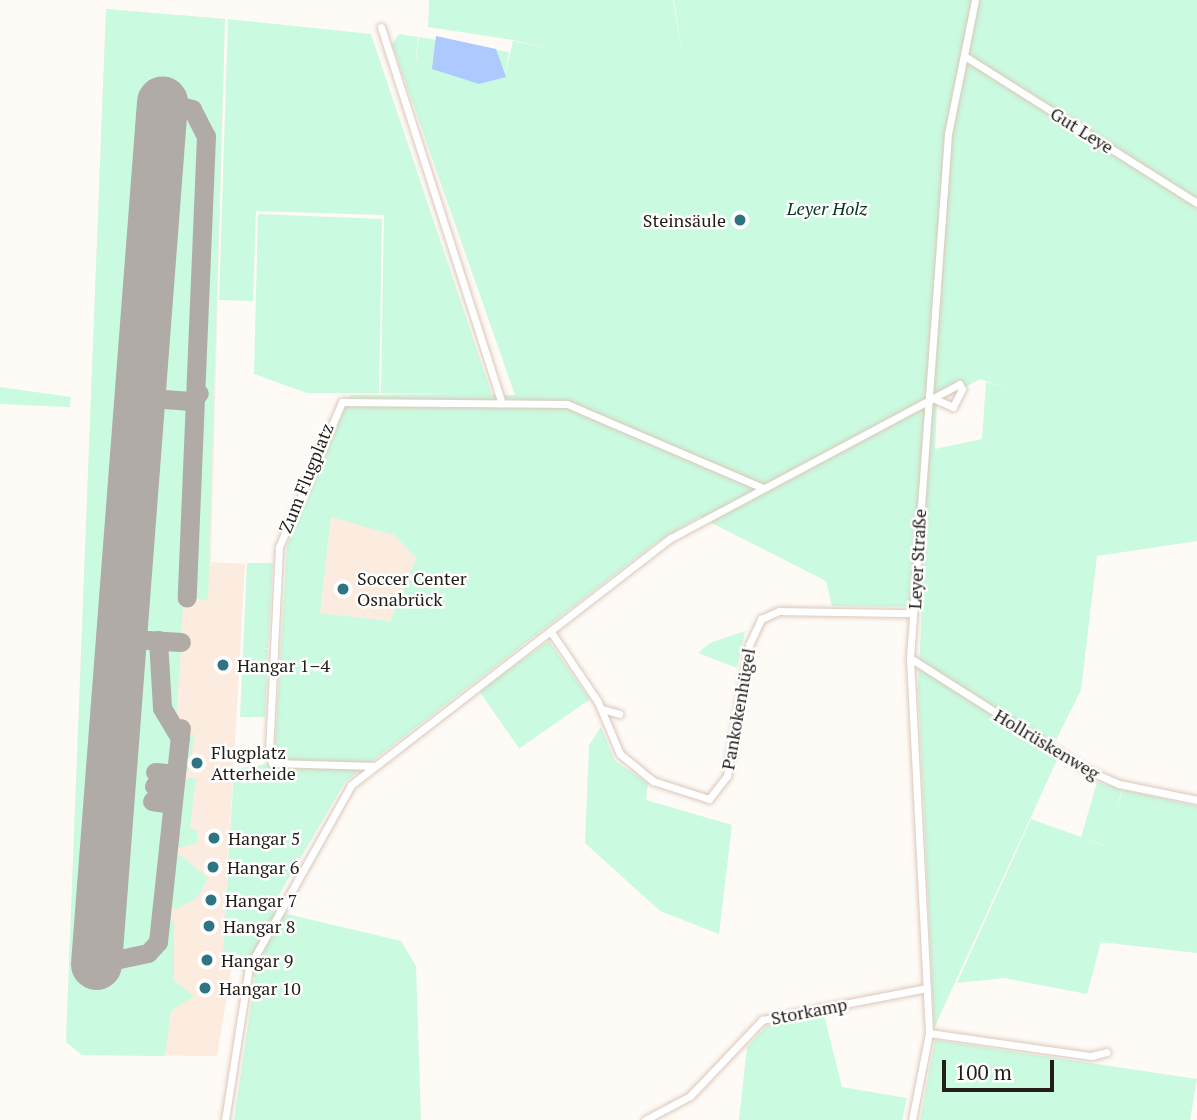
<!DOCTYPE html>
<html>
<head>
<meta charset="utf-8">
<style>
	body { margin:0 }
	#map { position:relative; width:1197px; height:1120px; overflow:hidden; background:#fefaf6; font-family:"PT Serif",serif }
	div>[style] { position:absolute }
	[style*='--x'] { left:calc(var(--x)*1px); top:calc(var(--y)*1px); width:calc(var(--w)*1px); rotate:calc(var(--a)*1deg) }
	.built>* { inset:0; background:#fcecdf }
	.green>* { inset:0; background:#cafae0; transform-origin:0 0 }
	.water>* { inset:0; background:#aec9fe }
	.taxiway>* { height:19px; margin:-9.5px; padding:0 9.5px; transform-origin:9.5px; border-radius:9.5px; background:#b0aba6 }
	.runway>* { height:51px; margin:-25.5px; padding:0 25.5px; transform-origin:25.5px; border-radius:25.5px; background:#b0aba6 }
	.roads { filter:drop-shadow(0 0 2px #dbc8b9) drop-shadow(0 0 2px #dbc8b9) }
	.minor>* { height:7px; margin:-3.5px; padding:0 3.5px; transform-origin:3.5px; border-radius:3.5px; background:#fff }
	.dots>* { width:19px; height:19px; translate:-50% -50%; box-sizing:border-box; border:4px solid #fff; border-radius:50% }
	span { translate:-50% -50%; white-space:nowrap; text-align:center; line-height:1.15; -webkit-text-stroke:5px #fff; paint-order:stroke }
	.street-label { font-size:18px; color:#241e18 }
	.park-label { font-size:18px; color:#023924; font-style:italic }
	.poi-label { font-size:18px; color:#241e18 }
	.right { translate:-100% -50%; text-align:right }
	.left { translate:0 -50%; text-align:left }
	.scale { position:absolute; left:942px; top:1060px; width:112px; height:32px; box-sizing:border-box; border:4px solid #241e18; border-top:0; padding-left:9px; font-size:21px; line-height:24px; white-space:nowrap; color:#241e18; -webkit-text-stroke:5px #fff; paint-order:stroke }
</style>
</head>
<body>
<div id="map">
	<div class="built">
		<i style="clip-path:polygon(106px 9px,225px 19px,211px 562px,245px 564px,223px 952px,232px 966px,217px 1056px,82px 1055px,66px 1042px)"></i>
		<i style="clip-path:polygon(331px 516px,394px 535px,416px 558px,390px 621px,320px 613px)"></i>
	</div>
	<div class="green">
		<i style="clip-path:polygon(evenodd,429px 0,673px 0,683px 58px,674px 0,1197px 0,1197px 541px,1097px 556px,1081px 690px,1054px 744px,995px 708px,1057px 760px,934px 1028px,918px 685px,922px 607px,832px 606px,826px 581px,700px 517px,657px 542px,345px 782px,270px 910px,401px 941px,416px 966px,421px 1120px,234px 1120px,255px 977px,232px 966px,223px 952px,234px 769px,274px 763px,287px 545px,350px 395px,465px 394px,381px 393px,384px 215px,256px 211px,253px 301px,219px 300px,228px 19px,371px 34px,492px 395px,515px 395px,392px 44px,399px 34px,418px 37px,415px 70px,419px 37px,509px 52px,504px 79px,513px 41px,553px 49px,513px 40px,428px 27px,429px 0,980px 379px,1009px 389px,986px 382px,982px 439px,935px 449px,937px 403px,980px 379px,429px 0,331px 517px,394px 535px,416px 558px,390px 621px,320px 613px,331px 517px)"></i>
		<i style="clip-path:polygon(106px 9px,225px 19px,208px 600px,191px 598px,204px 402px,209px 128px,195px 105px,177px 94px,152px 90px,84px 978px,109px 981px,119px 965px,150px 956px,162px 943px,165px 920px,174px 921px,174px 981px,194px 996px,171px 1011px,165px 1056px,82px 1055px,66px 1042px)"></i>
		<i style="clip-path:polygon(186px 112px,196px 118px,202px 136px,195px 391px,180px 396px,151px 391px,172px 116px)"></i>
		<i style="clip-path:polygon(258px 214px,382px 219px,379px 393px,307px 393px,254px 374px)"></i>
		<i style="clip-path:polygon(0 387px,71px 397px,70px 407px,0 404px)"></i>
		<i style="clip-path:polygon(150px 405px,185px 406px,194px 420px,181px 636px,132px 633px)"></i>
		<i style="clip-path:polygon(247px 563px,273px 563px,268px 648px,262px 648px,268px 649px,265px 717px,240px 717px)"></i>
		<i style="clip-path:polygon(745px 631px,737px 668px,698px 653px,710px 643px)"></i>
		<i style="left:549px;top:641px;width:71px;height:86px;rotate:55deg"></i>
		<i style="clip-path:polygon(131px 645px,158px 650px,159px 709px,175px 738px,156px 874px,154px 941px,112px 959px)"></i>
		<i style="clip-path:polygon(170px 646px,181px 647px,176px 722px,164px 700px)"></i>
		<i style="clip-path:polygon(601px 727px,615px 761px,648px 783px,646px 800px,732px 825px,719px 934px,660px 911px,585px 843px,589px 745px)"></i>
		<i style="clip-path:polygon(195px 734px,189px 771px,186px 771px,185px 738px)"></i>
		<i style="clip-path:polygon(196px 777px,190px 828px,198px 830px,197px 843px,179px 848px,173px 834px,180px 780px)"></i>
		<i style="left:1097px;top:782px;width:26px;height:58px;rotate:16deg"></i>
		<i style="clip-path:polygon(1123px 790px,1197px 806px,1197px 953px,1101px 942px,1087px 994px,1004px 978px,957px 983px,1031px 819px,1103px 845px)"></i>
		<i style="clip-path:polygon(179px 854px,208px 878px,197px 898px,175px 910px,166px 903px,168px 868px)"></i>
		<i style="clip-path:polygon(824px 1015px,842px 1087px,907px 1098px,902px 1120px,739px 1120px,747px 1047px,766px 1026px)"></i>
		<i style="clip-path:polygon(935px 1040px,1197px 1079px,1190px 1120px,920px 1120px)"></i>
	</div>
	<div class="water">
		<i style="clip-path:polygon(436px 36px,496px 49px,506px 77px,479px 84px,432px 69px)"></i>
	</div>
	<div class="taxiway">
		<i style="--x:162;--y:102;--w:31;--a:13"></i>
		<i style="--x:192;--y:109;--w:30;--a:63"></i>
		<i style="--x:206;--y:136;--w:462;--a:92.4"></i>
		<i style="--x:140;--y:385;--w:16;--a:52"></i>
		<i style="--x:150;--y:398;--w:41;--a:4.2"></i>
		<i style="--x:191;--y:401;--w:11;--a:-45"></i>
		<i style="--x:122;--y:621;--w:20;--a:63"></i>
		<i style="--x:158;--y:640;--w:68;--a:86.6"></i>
		<i style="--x:162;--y:708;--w:35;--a:59"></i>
		<i style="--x:120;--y:653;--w:18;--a:-52"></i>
		<i style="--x:131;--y:639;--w:50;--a:3.4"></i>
		<i style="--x:155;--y:772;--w:21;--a:5"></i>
		<i style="--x:154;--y:786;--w:20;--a:9"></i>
		<i style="--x:152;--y:801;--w:20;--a:9"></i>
		<i style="--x:96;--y:964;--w:53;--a:-11.9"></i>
		<i style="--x:148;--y:953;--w:15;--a:-48"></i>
		<i style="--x:158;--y:942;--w:215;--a:-83.9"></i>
	</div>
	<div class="runway">
		<i style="--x:96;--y:964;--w:865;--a:-85.62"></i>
	</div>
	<div class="roads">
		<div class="minor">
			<i style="--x:381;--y:27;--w:392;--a:72.2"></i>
			<i style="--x:966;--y:57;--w:273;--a:32.3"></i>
			<i style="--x:551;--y:632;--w:84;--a:56.1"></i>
			<i style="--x:598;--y:702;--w:56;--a:67.1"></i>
			<i style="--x:620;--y:754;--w:43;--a:39.3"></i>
			<i style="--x:653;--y:781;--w:59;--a:17.8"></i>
			<i style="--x:709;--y:799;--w:29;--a:-52"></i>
			<i style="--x:727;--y:776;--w:133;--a:-80.5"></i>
			<i style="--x:749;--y:645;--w:29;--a:-65"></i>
			<i style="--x:761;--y:619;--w:20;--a:-24"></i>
			<i style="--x:779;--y:611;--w:134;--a:0.9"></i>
			<i style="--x:910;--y:658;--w:207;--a:32.4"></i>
			<i style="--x:1085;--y:769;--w:37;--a:24"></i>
			<i style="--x:1119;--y:784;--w:80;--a:11.6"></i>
			<i style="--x:602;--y:709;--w:18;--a:16"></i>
			<i style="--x:375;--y:766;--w:103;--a:-178.3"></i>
			<i style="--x:272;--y:763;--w:11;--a:-105"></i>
			<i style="--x:269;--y:752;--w:205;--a:-87.2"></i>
			<i style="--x:279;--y:547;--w:158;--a:-66.5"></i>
			<i style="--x:342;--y:402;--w:225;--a:0.5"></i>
			<i style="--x:567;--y:404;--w:211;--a:23.2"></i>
			<i style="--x:929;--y:1033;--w:164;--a:8.1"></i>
			<i style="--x:1091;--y:1056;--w:16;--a:-14"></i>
			<i style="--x:225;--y:1120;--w:155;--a:-81.1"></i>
			<i style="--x:249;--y:967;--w:209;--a:-60.7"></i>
			<i style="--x:351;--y:785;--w:404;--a:-37.7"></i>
			<i style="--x:671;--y:538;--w:327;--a:-28.1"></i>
			<i style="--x:959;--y:384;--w:6;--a:59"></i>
			<i style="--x:962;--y:389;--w:20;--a:117"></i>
			<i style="--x:953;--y:407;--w:22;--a:-156"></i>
			<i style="--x:645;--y:1120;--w:51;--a:-28.1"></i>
			<i style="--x:690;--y:1096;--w:105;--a:-46.5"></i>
			<i style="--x:762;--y:1020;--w:168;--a:-11"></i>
			<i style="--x:912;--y:1120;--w:89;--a:-78.9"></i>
			<i style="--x:929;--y:1033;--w:375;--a:-92.9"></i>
			<i style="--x:910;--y:658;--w:525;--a:-85.85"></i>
			<i style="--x:948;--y:134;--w:137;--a:-78.6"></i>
		</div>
	</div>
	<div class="dots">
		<i style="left:740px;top:220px;background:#2f7483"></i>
		<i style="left:343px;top:589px;background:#2f7483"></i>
		<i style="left:223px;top:665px;background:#2f7483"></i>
		<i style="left:197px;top:763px;background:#2f7483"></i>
		<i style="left:214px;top:838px;background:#2f7483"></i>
		<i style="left:213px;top:867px;background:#2f7483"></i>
		<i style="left:211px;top:900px;background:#2f7483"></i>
		<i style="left:209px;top:926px;background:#2f7483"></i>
		<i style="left:207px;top:960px;background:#2f7483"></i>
		<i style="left:205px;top:988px;background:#2f7483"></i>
	</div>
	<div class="street-label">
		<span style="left:1082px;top:130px;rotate:32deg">Gut Leye</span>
		<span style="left:306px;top:478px;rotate:-68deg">Zum Flugplatz</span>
		<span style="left:917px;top:559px;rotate:-87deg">Leyer Straße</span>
		<span style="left:738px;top:709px;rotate:-80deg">Pankokenhügel</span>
		<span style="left:1047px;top:744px;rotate:31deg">Hollrüskenweg</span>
		<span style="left:809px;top:1011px;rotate:-11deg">Storkamp</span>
	</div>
	<div class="park-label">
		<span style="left:827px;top:208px">Leyer Holz</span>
	</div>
	<div class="poi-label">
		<span class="right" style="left:726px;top:220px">Steinsäule</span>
		<span class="left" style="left:357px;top:589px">Soccer Center<br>Osnabrück</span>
		<span class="left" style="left:237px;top:665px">Hangar 1–4</span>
		<span class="left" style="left:211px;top:763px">Flugplatz<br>Atterheide</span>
		<span class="left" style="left:228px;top:838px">Hangar 5</span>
		<span class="left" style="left:227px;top:867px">Hangar 6</span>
		<span class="left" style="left:225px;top:900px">Hangar 7</span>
		<span class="left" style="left:223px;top:926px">Hangar 8</span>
		<span class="left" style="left:221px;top:960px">Hangar 9</span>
		<span class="left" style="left:219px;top:988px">Hangar 10</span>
	</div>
	<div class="scale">100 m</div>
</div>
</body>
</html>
